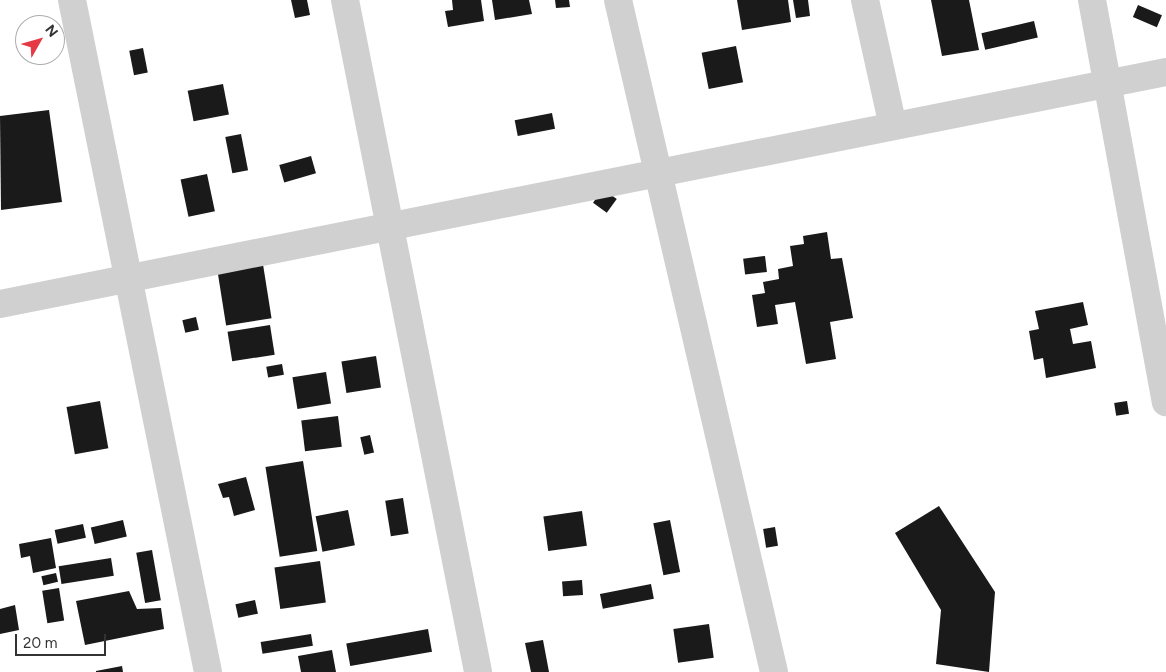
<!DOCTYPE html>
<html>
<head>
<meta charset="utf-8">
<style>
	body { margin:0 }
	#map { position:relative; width:1166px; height:672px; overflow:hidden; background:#fff; font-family:Figtree,sans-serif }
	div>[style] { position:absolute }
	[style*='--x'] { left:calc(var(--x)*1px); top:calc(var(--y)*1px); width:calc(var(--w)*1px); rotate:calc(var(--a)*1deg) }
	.building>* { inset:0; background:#1a1a1a; transform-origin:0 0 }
	.minor>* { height:28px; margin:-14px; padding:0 14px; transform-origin:14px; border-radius:14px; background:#d0d0d0 }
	span { translate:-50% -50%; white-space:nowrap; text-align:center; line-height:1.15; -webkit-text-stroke:5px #fff; paint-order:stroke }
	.north { position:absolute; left:15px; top:15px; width:50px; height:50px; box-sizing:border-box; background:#fff; border:1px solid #adadad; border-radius:50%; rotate:52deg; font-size:14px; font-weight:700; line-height:20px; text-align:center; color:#333 }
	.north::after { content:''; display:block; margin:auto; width:18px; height:22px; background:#e63946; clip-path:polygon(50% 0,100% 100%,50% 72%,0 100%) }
	.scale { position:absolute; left:15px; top:634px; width:91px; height:22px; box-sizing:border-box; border:2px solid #333; border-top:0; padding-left:6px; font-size:15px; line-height:18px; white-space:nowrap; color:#333; -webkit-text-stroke:4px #fff; paint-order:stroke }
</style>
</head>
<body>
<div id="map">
	<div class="building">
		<i style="clip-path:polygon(291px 0,307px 0,310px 15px,295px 18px)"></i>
		<i style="clip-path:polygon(452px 0,481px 0,484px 21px,448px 27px,445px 11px,453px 10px)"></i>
		<i style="clip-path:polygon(492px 0,529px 0,532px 14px,495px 20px)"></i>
		<i style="clip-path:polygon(555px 0,569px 0,570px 7px,556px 8px)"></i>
		<i style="clip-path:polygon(737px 0,788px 0,791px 22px,742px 30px)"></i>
		<i style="clip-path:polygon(793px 0,808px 0,810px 16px,796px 18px)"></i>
		<i style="clip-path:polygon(931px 0,969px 0,979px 50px,942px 56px)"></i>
		<i style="left:1138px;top:5px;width:26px;height:13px;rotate:23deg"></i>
		<i style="left:1034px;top:21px;width:17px;height:54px;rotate:77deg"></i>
		<i style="left:736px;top:46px;width:37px;height:35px;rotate:79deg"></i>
		<i style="left:143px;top:48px;width:25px;height:14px;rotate:79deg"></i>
		<i style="left:223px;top:84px;width:31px;height:36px;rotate:79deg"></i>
		<i style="clip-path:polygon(49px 110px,62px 202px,1px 210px,0 116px)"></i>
		<i style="left:552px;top:113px;width:16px;height:38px;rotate:79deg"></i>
		<i style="left:241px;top:134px;width:37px;height:16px;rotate:79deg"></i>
		<i style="left:311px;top:156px;width:18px;height:33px;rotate:74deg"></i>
		<i style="left:207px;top:174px;width:38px;height:27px;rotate:78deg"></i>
		<i style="left:603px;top:189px;width:17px;height:17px;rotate:36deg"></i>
		<i style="clip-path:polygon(827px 232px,831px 259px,842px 258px,853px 318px,830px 322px,836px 359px,806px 364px,795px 302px,775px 305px,778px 324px,757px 327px,752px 295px,765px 293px,763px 282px,779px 279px,778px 269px,793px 266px,790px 246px,804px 244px,803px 236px)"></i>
		<i style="left:765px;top:256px;width:16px;height:22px;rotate:83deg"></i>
		<i style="left:262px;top:258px;width:61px;height:46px;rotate:81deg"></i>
		<i style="clip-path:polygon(1083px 302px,1088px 325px,1070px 329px,1073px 344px,1091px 341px,1096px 368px,1046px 378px,1043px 358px,1034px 360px,1029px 331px,1039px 329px,1035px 311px)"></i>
		<i style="left:196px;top:317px;width:13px;height:14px;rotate:77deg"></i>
		<i style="left:270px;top:325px;width:30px;height:43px;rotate:81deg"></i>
		<i style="left:376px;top:356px;width:32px;height:35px;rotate:81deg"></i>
		<i style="left:282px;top:364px;width:11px;height:16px;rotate:80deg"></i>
		<i style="left:326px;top:372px;width:32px;height:34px;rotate:81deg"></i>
		<i style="left:100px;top:401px;width:48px;height:34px;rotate:80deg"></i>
		<i style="left:1127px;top:401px;width:13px;height:13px;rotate:81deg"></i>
		<i style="left:338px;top:416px;width:31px;height:37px;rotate:83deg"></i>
		<i style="left:370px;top:435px;width:18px;height:10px;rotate:77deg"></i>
		<i style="left:303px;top:461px;width:91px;height:38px;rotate:81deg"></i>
		<i style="clip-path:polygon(246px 477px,255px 510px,234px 516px,229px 497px,223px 498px,218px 484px)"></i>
		<i style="left:403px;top:498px;width:36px;height:18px;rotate:81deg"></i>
		<i style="clip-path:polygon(939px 506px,995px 592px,989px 672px,936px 664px,941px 610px,895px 533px)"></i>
		<i style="left:348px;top:510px;width:36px;height:33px;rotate:79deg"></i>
		<i style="left:582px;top:511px;width:35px;height:39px;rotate:82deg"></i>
		<i style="left:123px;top:520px;width:17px;height:33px;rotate:77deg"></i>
		<i style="left:670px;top:520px;width:53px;height:17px;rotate:79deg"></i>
		<i style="left:83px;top:524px;width:14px;height:29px;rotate:78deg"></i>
		<i style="left:775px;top:527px;width:19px;height:12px;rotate:81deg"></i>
		<i style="clip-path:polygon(51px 538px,56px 568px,33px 573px,30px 556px,21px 558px,19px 544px)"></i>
		<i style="left:152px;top:550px;width:51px;height:16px;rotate:80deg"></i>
		<i style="left:111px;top:558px;width:18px;height:53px;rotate:81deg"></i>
		<i style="left:320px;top:561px;width:42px;height:46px;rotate:82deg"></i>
		<i style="left:56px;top:573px;width:9px;height:15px;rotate:77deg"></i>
		<i style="left:582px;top:580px;width:15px;height:20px;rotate:86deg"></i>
		<i style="left:651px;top:584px;width:15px;height:52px;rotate:79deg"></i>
		<i style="left:59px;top:588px;width:33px;height:17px;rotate:81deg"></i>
		<i style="clip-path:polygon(129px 591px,137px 609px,161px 608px,164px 629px,85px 645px,76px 601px)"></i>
		<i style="left:255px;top:600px;width:14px;height:20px;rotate:78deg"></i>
		<i style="clip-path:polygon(15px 605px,19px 630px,0 634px,0 609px)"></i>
		<i style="left:709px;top:624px;width:34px;height:36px;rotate:82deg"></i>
		<i style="left:428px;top:629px;width:23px;height:83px;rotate:80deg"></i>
		<i style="left:311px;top:634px;width:12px;height:51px;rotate:81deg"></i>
		<i style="clip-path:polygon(543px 640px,549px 672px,531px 672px,525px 643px)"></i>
		<i style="clip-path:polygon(332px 650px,336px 672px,301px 672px,298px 656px)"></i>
		<i style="clip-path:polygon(122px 666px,123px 672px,96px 672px,96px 671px)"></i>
	</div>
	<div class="minor">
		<i style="--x:72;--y:0;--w:686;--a:78.56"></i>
		<i style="--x:345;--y:0;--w:685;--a:78.8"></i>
		<i style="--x:618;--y:0;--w:690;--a:76.93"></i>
		<i style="--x:865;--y:0;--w:129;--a:77.5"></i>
		<i style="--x:1092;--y:0;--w:409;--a:79.6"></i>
		<i style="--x:0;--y:304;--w:1189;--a:-11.25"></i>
	</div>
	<div class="north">N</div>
	<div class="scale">20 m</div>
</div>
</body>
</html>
